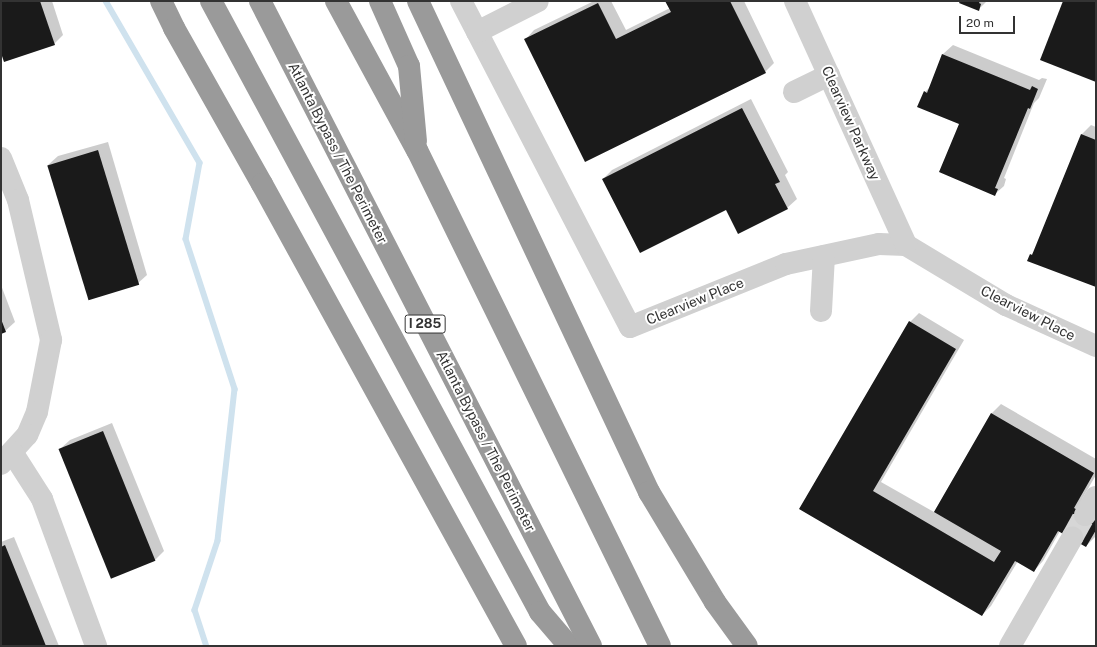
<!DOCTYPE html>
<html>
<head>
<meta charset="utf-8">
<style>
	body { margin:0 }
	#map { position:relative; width:1097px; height:647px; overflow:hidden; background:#fff; font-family:"Public Sans",sans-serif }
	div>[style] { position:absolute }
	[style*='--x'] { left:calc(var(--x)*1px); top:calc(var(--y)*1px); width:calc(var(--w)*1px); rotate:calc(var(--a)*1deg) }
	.shadow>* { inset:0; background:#0003 }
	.stream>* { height:5.5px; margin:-2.75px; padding:0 2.75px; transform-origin:2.75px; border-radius:2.75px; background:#cfe2ee }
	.building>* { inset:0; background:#1a1a1a; transform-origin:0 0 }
	.minor-tunnel>* { height:22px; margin-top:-11px; transform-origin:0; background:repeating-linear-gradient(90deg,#d6d6d6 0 22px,transparent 0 33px) }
	.minor>* { height:22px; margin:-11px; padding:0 11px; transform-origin:11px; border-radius:11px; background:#d0d0d0 }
	.highway>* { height:22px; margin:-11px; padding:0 11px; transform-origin:11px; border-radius:11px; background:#9a9a9a }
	span { translate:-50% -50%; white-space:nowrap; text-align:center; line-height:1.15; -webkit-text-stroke:4px #fff; paint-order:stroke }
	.shield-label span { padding:1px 3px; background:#fff; border:1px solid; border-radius:3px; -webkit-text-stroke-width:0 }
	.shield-label { font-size:13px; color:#333; font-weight:700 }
	.street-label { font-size:14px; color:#333 }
	.frame { position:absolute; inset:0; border:2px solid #333; pointer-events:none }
	.scale { position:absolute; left:959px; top:16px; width:56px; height:18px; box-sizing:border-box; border:2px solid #333; border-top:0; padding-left:5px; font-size:12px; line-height:14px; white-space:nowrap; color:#333; -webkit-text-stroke:3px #fff; paint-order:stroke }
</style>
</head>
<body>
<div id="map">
	<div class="shadow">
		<i style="clip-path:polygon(1px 1px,52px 1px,63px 35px,54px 44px,1px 49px)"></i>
		<i style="clip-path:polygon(594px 1px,611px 1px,626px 30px,670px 8px,666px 1px,744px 1px,774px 63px,765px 72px,525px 40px,534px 30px)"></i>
		<i style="clip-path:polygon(961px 1px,987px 1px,978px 10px)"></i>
		<i style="clip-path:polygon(953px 45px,1039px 80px,1042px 78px,1047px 79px,1039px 98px,1034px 103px,1004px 178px,1006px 179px,1004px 186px,994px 195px,960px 123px,925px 92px,931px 86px,943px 54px)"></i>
		<i style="clip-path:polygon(751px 99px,788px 172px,785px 175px,797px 199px,787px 208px,739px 233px,726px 208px,603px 179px,612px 170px)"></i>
		<i style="clip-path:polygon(1091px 125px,1096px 127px,1096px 286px,1031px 255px,1036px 250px,1082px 134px)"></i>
		<i style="clip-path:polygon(108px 142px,147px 275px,137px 284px,48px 165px,58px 156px)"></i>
		<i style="clip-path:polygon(1px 285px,15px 322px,5px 331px,1px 333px)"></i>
		<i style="clip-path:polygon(919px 313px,964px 340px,881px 482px,934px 512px,992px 413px,1001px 404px,1096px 459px,1096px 475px,1082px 499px,1096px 507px,1095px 537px,1086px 546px,1060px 531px,1043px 561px,1034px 571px,1018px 561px,991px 606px,982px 615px,800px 509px,910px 322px)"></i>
		<i style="clip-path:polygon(112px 423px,164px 551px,155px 560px,60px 449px,70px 440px)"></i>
		<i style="clip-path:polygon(14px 537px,59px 646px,1px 646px,1px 542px)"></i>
	</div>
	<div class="stream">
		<i style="--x:106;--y:1;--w:187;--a:59.9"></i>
		<i style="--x:200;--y:163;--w:77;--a:100.4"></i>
		<i style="--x:186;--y:239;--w:158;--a:71.9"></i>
		<i style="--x:235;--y:389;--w:153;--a:96.4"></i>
		<i style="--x:218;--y:541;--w:73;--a:108.4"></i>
		<i style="--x:195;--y:610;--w:38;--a:72"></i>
	</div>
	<div class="building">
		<i style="clip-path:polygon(1px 1px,40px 1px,55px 45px,4px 62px,1px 53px)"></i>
		<i style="clip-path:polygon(665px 1px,730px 1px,766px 73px,585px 162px,524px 39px,598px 3px,616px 39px,671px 12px)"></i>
		<i style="clip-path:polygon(960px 1px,980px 1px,979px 3px,981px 4px,979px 11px,959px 3px)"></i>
		<i style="clip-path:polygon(1063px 1px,1096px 1px,1096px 82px,1040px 60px)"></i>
		<i style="clip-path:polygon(942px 54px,1030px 90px,1032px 86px,1038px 89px,1030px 109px,1028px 108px,995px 188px,998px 189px,995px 196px,939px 172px,959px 124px,917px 107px,924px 91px,927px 93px)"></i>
		<i style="clip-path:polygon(742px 108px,780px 182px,775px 184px,788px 209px,738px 234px,726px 210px,640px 253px,602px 179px)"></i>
		<i style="clip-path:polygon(1081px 134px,1096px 140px,1096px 287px,1027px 261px,1030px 254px,1032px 255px)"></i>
		<i style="left:98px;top:150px;width:141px;height:53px;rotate:73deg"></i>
		<i style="clip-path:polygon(1px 319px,6px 332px,1px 334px)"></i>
		<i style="clip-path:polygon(909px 321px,956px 349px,873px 491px,994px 562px,1001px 551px,934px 512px,991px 413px,1094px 473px,1074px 508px,1096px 521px,1096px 530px,1086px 547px,1058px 531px,1034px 572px,1015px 561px,982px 616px,799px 509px)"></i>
		<i style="left:103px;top:431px;width:140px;height:48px;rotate:68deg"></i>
		<i style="clip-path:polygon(5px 545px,46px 646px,1px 646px,1px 547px)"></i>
	</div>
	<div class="minor-tunnel">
		<i style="--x:1072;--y:538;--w:26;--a:-61"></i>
	</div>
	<div class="minor">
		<i style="--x:461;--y:1;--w:367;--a:62.6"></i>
		<i style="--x:630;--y:327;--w:168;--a:-22"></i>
		<i style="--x:786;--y:264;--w:95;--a:-12.1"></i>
		<i style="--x:879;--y:244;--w:27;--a:2"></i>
		<i style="--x:906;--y:245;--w:117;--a:31"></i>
		<i style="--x:1006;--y:305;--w:99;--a:24.5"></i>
		<i style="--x:795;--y:1;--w:268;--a:65.5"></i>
		<i style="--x:477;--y:32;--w:68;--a:-26.9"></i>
		<i style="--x:794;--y:92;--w:39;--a:-26"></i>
		<i style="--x:1;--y:158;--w:45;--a:68"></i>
		<i style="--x:18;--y:200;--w:144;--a:76.7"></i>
		<i style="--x:51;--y:340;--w:73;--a:101"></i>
		<i style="--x:37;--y:412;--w:25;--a:113"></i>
		<i style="--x:27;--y:435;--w:39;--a:132"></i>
		<i style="--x:821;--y:311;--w:55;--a:-86.9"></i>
		<i style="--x:12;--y:452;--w:56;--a:57.4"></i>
		<i style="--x:42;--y:499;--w:157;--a:69.8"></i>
		<i style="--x:1085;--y:515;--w:21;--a:-59"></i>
		<i style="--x:1010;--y:646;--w:125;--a:-60.1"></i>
	</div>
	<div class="highway">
		<i style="--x:161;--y:1;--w:30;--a:64"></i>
		<i style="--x:174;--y:28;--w:179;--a:60.6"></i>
		<i style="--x:262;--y:184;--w:527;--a:61.2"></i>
		<i style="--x:211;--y:1;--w:694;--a:61.7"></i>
		<i style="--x:540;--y:612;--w:45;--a:49.5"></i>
		<i style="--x:260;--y:1;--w:725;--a:62.83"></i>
		<i style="--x:336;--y:1;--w:170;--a:61.5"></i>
		<i style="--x:417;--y:150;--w:552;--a:63.9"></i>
		<i style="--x:380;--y:1;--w:71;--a:66"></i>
		<i style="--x:409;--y:66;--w:75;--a:84.7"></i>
		<i style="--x:418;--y:1;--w:543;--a:64.8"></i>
		<i style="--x:649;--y:492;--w:128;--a:59"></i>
		<i style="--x:715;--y:602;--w:54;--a:54"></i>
	</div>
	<div class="shield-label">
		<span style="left:425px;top:324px">I 285</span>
	</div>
	<div class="street-label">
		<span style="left:851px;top:123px;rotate:66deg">Clearview Parkway</span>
		<span style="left:338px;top:153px;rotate:63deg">Atlanta Bypass / The Perimeter</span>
		<span style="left:695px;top:301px;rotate:-22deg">Clearview Place</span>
		<span style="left:1028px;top:313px;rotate:27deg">Clearview Place</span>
		<span style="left:486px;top:441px;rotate:63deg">Atlanta Bypass / The Perimeter</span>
	</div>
	<div class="frame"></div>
	<div class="scale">20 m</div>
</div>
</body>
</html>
